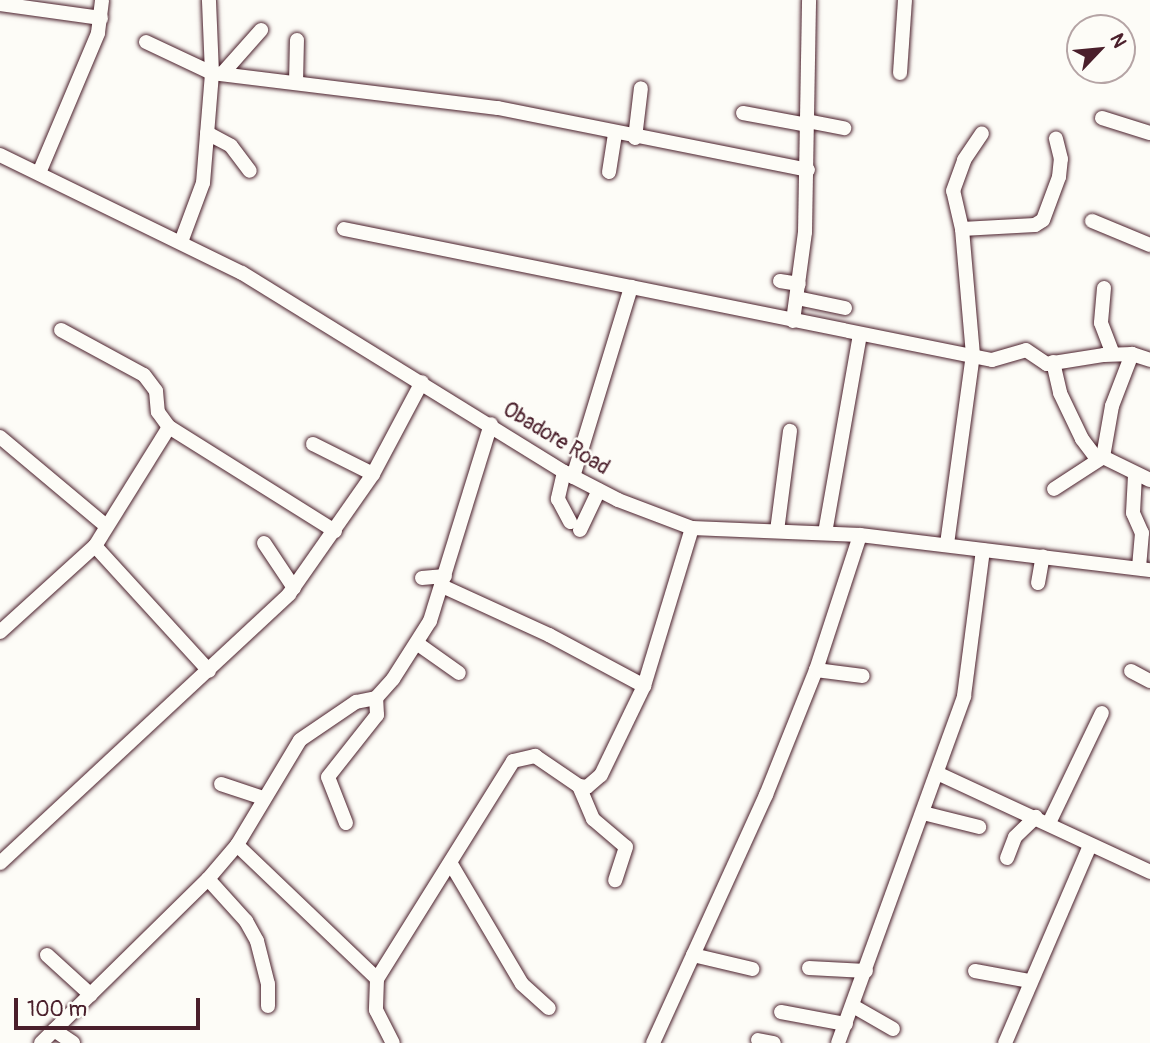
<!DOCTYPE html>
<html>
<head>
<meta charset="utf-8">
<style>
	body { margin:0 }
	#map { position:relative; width:1150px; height:1043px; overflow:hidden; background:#fdfcf7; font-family:Pangolin,sans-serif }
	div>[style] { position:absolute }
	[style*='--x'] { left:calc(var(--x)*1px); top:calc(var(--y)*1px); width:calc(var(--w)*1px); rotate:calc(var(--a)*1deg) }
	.roads { filter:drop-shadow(0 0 2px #4a1f2b) drop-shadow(0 0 2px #4a1f2b) }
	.minor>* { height:14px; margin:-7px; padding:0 7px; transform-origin:7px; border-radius:7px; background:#fdfcf7 }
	span { translate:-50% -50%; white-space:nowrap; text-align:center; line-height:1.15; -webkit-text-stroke:5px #fdfcf7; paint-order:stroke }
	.street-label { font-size:21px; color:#4a1f2b }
	.north { position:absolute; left:1066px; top:14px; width:70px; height:70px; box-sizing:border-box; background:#fdfcf7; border:2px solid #b5a4a5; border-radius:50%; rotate:64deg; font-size:19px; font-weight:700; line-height:28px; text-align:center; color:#4a1f2b }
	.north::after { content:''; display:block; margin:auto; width:24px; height:32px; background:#4a1f2b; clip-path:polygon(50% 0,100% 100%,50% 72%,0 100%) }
	.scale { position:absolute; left:14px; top:998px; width:186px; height:32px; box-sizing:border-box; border:4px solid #4a1f2b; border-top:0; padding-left:9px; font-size:21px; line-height:24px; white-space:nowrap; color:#4a1f2b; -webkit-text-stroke:5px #fdfcf7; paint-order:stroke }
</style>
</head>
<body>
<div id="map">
	<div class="roads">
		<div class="minor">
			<i style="--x:0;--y:4;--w:102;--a:7.9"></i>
			<i style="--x:146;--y:42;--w:73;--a:25.2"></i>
			<i style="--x:212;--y:73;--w:288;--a:7"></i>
			<i style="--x:498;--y:108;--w:316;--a:11.3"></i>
			<i style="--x:900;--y:73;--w:73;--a:-86.1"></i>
			<i style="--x:222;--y:74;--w:59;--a:-48.4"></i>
			<i style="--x:296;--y:83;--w:43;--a:-88.7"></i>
			<i style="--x:743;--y:113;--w:65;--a:10.6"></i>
			<i style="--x:1102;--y:118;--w:50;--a:17.4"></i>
			<i style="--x:807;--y:121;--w:38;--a:11"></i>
			<i style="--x:207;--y:133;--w:27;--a:28"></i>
			<i style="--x:231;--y:146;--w:31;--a:53"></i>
			<i style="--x:635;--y:138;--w:50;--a:-83.2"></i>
			<i style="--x:0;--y:155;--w:269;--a:26"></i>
			<i style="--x:242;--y:273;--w:379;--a:31.7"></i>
			<i style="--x:564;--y:472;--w:61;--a:27.4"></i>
			<i style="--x:618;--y:500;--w:79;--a:20.7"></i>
			<i style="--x:692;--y:528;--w:168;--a:2.4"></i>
			<i style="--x:860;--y:535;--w:292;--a:6.9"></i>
			<i style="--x:609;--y:172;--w:38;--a:-81"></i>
			<i style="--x:39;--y:173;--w:152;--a:-67.1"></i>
			<i style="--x:98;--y:33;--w:33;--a:-83"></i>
			<i style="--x:1092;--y:221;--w:63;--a:22.5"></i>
			<i style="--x:344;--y:229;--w:661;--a:11.43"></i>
			<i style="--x:992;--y:360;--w:35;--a:-16"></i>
			<i style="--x:1026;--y:350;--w:25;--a:34"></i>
			<i style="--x:1047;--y:364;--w:58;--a:-9"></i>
			<i style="--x:1104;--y:355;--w:28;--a:-2"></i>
			<i style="--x:1132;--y:354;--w:19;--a:18"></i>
			<i style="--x:962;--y:229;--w:73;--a:-3.1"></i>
			<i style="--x:1035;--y:225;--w:9;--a:-32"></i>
			<i style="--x:1043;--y:220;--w:46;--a:-69.6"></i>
			<i style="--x:1059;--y:177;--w:18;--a:-84"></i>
			<i style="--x:1061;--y:159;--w:21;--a:-104"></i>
			<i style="--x:181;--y:242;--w:63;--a:-69.6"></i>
			<i style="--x:203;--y:183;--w:110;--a:-85.3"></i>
			<i style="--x:212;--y:73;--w:73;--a:-92.4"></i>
			<i style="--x:780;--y:281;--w:19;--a:9"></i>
			<i style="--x:1104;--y:288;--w:35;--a:95"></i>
			<i style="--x:1101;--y:323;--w:33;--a:69"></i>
			<i style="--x:797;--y:298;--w:49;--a:11.8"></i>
			<i style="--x:793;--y:321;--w:90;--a:-82.3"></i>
			<i style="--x:805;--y:232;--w:232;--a:-89"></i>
			<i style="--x:61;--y:330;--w:94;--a:28.5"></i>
			<i style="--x:144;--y:375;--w:20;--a:53"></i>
			<i style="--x:156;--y:391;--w:21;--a:85"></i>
			<i style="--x:158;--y:412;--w:19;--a:54"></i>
			<i style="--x:169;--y:427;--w:196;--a:32.1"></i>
			<i style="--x:1053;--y:362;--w:32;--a:77"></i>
			<i style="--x:1060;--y:393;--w:51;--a:64.4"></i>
			<i style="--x:1082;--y:439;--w:26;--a:53"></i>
			<i style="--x:0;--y:437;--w:138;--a:40"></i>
			<i style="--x:313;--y:444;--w:67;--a:26.6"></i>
			<i style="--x:1103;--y:457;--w:52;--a:-80"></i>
			<i style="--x:1112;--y:406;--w:56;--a:-69"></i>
			<i style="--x:564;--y:472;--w:28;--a:103"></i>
			<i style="--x:558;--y:499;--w:26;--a:62"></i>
			<i style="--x:1135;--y:475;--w:38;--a:93"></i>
			<i style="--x:1133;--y:513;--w:22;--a:66"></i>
			<i style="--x:1142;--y:533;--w:35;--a:95"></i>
			<i style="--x:573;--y:477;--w:199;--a:-73"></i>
			<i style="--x:1054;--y:489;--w:59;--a:-33.1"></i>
			<i style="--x:1103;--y:457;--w:52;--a:26.1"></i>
			<i style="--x:580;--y:530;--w:44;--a:-64.6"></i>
			<i style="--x:777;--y:531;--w:101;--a:-82.6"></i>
			<i style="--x:825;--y:533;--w:202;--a:-80"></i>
			<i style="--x:264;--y:543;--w:54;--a:56.3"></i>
			<i style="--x:947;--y:544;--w:191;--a:-82.2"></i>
			<i style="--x:973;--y:355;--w:126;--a:-95"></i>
			<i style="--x:962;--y:229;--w:39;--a:-103"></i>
			<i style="--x:953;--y:191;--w:33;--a:-70"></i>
			<i style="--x:964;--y:160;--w:32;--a:-56"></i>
			<i style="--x:95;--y:546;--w:169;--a:47.6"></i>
			<i style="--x:422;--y:578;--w:23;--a:-5"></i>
			<i style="--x:1038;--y:583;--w:27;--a:-80"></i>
			<i style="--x:442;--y:586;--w:118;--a:24.6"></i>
			<i style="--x:549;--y:635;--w:108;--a:28.2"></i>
			<i style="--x:0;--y:632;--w:128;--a:-42.2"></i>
			<i style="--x:95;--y:546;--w:140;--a:-58.1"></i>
			<i style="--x:418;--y:644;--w:50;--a:35.3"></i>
			<i style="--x:816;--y:670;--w:47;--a:7.3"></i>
			<i style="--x:1131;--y:671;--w:21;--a:28"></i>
			<i style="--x:937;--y:773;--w:235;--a:24.9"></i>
			<i style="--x:221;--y:784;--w:44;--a:18.4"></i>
			<i style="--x:579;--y:786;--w:36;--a:67"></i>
			<i style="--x:593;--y:819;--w:43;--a:40.3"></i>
			<i style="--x:626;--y:847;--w:35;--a:108"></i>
			<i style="--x:923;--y:813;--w:58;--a:14"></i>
			<i style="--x:346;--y:823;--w:49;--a:-111.4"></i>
			<i style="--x:328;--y:777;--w:79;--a:-51.7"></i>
			<i style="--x:377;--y:715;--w:17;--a:-93"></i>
			<i style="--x:1049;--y:823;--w:122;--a:-64.3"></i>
			<i style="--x:237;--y:845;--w:194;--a:43.7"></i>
			<i style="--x:377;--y:979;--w:31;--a:92"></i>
			<i style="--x:376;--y:1010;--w:37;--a:63"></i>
			<i style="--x:1007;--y:858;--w:22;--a:-69"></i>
			<i style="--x:1015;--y:837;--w:29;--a:-44"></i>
			<i style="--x:0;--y:863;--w:395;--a:-42.9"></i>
			<i style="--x:289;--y:594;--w:146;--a:-55"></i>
			<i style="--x:373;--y:474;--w:104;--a:-62"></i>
			<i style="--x:451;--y:864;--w:139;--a:59.4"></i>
			<i style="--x:522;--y:984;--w:36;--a:42"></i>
			<i style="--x:208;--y:879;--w:57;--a:47.9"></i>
			<i style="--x:246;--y:921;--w:23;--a:61"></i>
			<i style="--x:257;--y:941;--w:44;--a:75.7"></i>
			<i style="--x:268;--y:984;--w:22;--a:90"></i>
			<i style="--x:47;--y:955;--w:59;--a:42.3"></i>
			<i style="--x:693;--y:955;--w:61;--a:13.3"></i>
			<i style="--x:809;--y:968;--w:57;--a:3"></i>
			<i style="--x:975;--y:971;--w:56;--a:10.3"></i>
			<i style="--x:377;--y:979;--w:257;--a:-58"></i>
			<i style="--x:513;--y:761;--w:23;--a:-13"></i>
			<i style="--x:535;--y:756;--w:53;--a:34.3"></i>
			<i style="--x:579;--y:786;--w:8;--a:7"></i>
			<i style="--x:587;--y:787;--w:18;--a:-41"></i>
			<i style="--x:601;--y:775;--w:99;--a:-64.2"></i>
			<i style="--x:644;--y:686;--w:165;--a:-73.1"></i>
			<i style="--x:853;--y:1006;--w:46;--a:29.9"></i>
			<i style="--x:781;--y:1012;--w:66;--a:10.5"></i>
			<i style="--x:54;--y:1030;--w:23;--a:34"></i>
			<i style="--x:758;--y:1040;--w:16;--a:11"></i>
			<i style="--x:41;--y:1043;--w:234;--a:-44.5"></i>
			<i style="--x:208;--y:879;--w:45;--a:-49.5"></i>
			<i style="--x:237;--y:845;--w:122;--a:-59"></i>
			<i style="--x:300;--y:740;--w:68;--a:-34.2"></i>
			<i style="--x:356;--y:702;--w:20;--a:-11"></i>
			<i style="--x:376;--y:698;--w:25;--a:-48"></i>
			<i style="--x:393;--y:679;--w:69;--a:-57.5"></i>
			<i style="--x:430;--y:621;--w:206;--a:-72.8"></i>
			<i style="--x:653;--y:1043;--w:273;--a:-65.5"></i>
			<i style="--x:766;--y:795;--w:135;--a:-68.2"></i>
			<i style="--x:816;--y:670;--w:142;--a:-71.9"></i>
			<i style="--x:838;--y:1043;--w:369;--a:-70"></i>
			<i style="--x:964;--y:696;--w:147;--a:-82.6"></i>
			<i style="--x:1005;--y:1043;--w:215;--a:-66.7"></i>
		</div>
	</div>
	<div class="street-label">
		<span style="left:556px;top:439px;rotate:31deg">Obadore Road</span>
	</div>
	<div class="north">N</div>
	<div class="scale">100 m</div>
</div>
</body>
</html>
